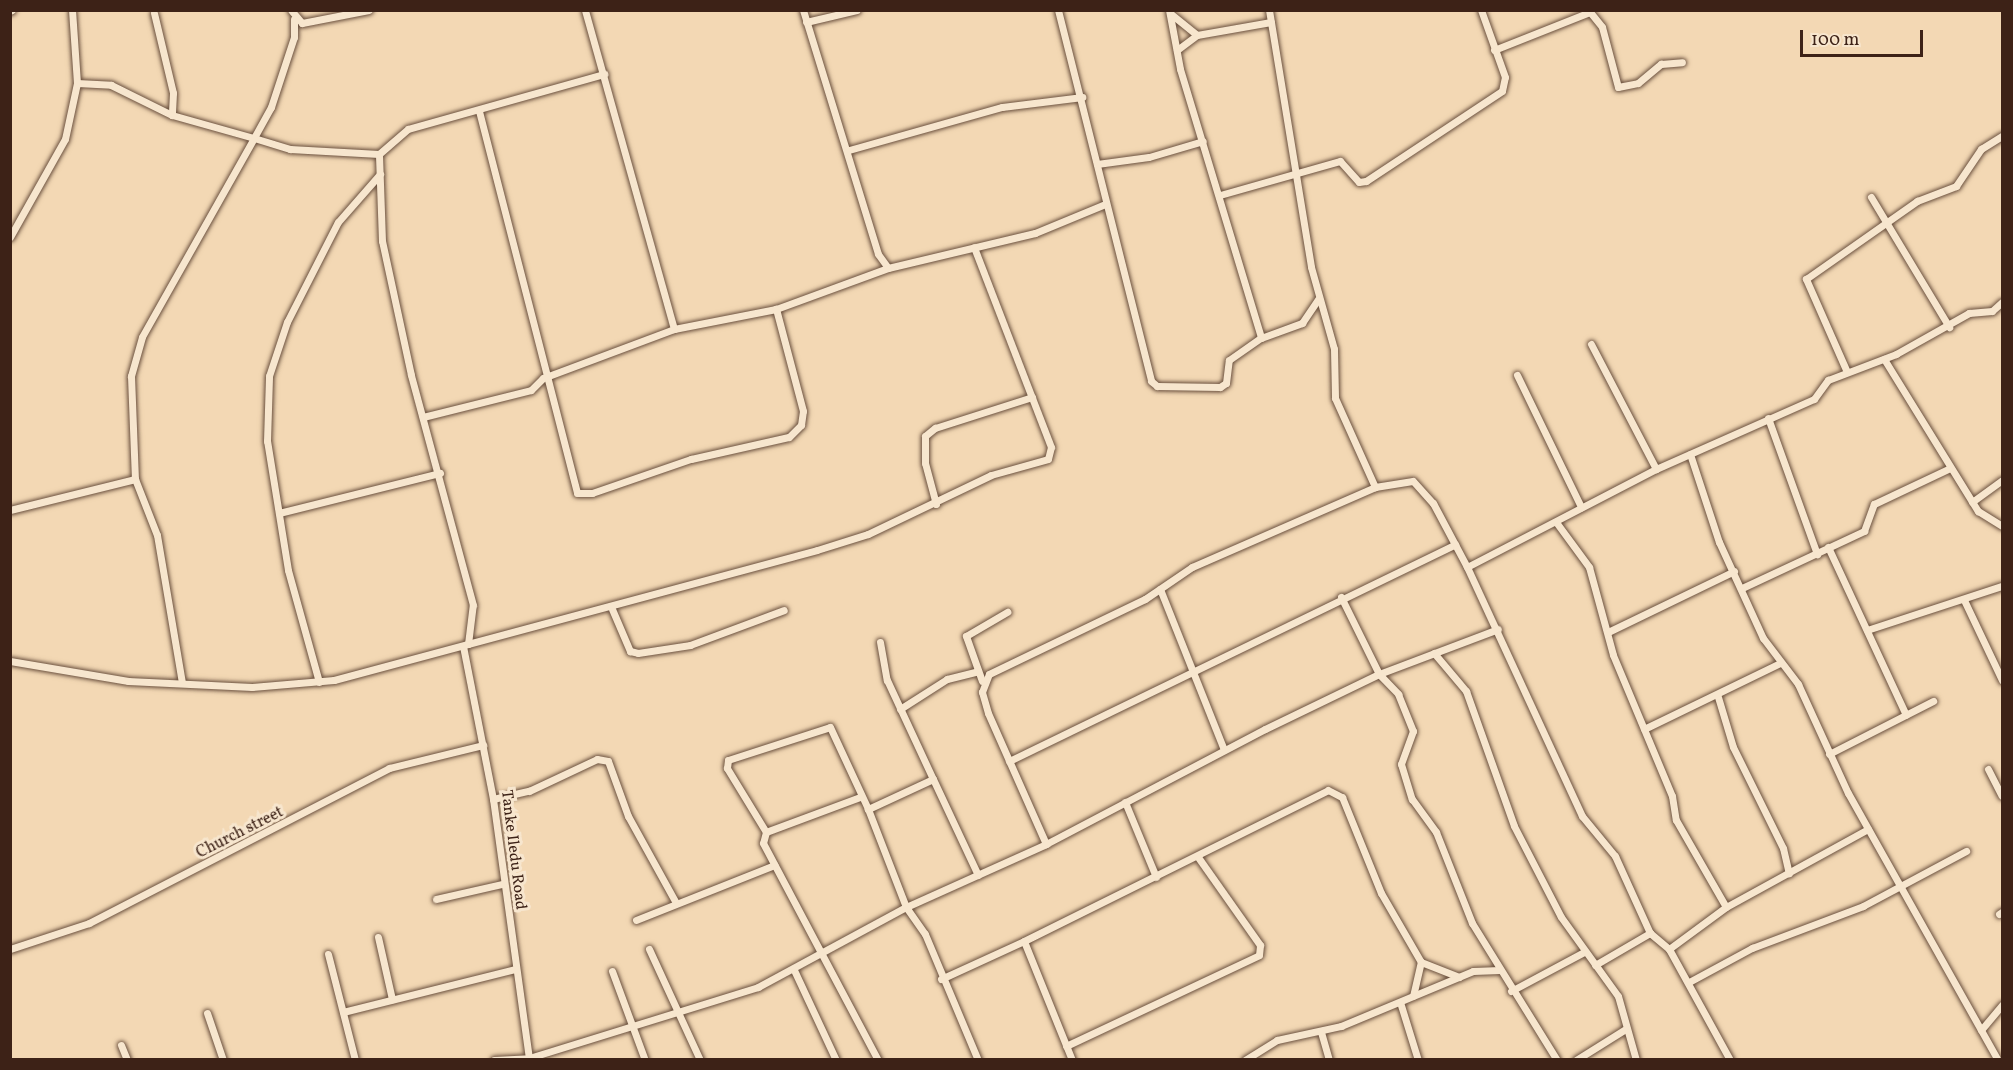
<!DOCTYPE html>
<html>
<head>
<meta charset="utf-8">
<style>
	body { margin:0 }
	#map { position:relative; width:2013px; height:1070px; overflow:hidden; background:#f3d8b4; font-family:Vollkorn,serif }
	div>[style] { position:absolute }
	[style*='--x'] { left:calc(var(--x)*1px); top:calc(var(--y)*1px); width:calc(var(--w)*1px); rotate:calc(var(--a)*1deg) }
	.roads { filter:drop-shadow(0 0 2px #6a503e) drop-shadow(0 0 2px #6a503e) }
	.street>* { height:7px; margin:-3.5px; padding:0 3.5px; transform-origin:3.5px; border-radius:3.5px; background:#f7e6ce }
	span { translate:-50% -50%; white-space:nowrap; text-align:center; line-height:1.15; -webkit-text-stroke:6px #f7e6ce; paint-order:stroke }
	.street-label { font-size:16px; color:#3d2217 }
	.frame { position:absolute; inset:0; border:12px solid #3d2217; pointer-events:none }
	.scale { position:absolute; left:1800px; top:30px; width:123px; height:27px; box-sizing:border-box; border:3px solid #3d2217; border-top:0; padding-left:8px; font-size:18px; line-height:21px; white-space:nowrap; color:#3d2217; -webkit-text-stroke:4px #f7e6ce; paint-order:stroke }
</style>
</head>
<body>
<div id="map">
	<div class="roads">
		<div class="street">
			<i style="--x:291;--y:10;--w:17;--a:50"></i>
			<i style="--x:302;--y:23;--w:68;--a:-11"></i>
			<i style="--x:803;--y:10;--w:255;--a:72.9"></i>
			<i style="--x:878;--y:254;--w:17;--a:54"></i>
			<i style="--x:888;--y:268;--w:151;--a:-13.4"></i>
			<i style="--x:1035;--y:233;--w:74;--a:-22.4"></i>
			<i style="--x:1058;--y:10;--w:382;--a:75.9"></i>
			<i style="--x:1151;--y:381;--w:8;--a:40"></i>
			<i style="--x:1157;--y:386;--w:63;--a:0.9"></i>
			<i style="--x:1220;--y:387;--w:7;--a:-34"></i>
			<i style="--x:1226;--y:383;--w:23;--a:-83"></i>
			<i style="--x:1229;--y:360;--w:39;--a:-35"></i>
			<i style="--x:1261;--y:338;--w:44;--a:-20.1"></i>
			<i style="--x:1302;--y:323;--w:29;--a:-56"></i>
			<i style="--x:1169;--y:10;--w:60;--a:79.4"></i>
			<i style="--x:1180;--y:69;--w:281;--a:73.2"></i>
			<i style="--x:1269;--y:10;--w:260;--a:80.7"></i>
			<i style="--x:1311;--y:267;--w:85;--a:74.3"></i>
			<i style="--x:1334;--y:349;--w:49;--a:88.8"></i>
			<i style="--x:1335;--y:398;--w:98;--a:65.8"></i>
			<i style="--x:10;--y:11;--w:2;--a:-27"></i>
			<i style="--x:154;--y:13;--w:82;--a:76.6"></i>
			<i style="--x:173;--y:93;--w:22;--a:93"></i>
			<i style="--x:1171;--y:14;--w:33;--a:39"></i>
			<i style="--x:294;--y:19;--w:18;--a:90"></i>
			<i style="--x:294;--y:37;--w:74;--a:108.2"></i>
			<i style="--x:271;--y:107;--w:35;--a:119"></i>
			<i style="--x:254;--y:138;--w:38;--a:17"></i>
			<i style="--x:290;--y:149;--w:89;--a:3.2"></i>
			<i style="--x:806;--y:22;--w:52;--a:-13.2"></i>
			<i style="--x:1177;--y:50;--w:25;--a:-37"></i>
			<i style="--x:1197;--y:35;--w:75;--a:-10"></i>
			<i style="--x:1494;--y:50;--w:103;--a:-21.6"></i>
			<i style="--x:1590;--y:12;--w:19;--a:51"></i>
			<i style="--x:1602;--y:27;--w:62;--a:75.1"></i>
			<i style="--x:1618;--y:87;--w:20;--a:-11"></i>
			<i style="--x:1638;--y:83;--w:30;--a:-40"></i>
			<i style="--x:1661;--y:64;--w:21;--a:-5"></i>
			<i style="--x:77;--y:83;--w:34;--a:3"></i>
			<i style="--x:111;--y:85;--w:68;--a:26.2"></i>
			<i style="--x:172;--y:115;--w:85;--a:15.7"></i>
			<i style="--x:254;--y:138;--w:228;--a:119.4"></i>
			<i style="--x:142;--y:337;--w:41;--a:105.8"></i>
			<i style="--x:131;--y:376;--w:103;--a:87.8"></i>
			<i style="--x:135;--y:479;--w:60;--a:68.6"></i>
			<i style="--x:157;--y:535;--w:150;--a:80.4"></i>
			<i style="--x:479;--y:111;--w:394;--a:75.6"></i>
			<i style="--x:577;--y:493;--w:15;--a:0"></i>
			<i style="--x:592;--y:493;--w:105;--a:-19"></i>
			<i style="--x:691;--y:459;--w:100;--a:-12.7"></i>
			<i style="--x:789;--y:437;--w:17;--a:-45"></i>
			<i style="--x:801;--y:425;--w:14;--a:-82"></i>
			<i style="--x:803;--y:411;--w:106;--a:-104.8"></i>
			<i style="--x:849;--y:150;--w:159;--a:-15.7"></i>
			<i style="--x:1002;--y:107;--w:81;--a:-7.1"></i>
			<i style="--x:1097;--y:164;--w:52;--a:-7.7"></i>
			<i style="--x:1149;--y:157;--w:56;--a:-16.5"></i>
			<i style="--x:1220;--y:195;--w:125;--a:-15.8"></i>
			<i style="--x:1340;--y:161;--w:28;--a:48"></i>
			<i style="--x:1359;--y:182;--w:7;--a:-8"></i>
			<i style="--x:1366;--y:181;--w:163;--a:-33.5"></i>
			<i style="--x:1502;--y:91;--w:14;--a:-78"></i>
			<i style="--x:1505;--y:77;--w:71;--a:-109.7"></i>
			<i style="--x:1871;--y:197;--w:152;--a:59"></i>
			<i style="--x:10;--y:237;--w:112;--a:-60.7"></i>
			<i style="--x:65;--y:139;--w:57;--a:-77.9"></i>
			<i style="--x:77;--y:83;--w:73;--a:-93.9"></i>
			<i style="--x:674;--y:329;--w:104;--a:-11.1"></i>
			<i style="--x:776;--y:309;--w:119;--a:-20.1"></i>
			<i style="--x:1591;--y:344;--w:141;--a:62.5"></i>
			<i style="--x:1884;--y:359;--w:179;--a:58.3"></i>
			<i style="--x:1978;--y:511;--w:28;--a:32"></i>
			<i style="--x:1847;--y:372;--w:102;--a:-113.8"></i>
			<i style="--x:1806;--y:279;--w:136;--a:-35.1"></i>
			<i style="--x:1917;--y:201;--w:42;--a:-21"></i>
			<i style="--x:1956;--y:186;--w:45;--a:-56"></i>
			<i style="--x:1981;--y:149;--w:25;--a:-32"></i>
			<i style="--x:1517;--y:375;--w:147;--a:64.1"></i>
			<i style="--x:423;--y:417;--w:111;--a:-14"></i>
			<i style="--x:531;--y:390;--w:17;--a:-45"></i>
			<i style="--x:543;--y:378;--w:140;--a:-20.5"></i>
			<i style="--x:674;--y:329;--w:331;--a:-105.6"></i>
			<i style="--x:1768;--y:418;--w:145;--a:70.2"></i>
			<i style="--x:1690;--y:454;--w:93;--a:71.8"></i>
			<i style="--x:1719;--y:542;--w:106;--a:65.4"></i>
			<i style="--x:1763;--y:638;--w:58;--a:52.7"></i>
			<i style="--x:1798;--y:684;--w:120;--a:65.4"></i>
			<i style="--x:1848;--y:793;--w:306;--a:60.7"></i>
			<i style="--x:1972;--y:502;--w:37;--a:-36"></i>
			<i style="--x:936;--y:504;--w:42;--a:-105"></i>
			<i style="--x:925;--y:463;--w:27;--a:-90"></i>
			<i style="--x:925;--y:436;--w:13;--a:-39"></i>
			<i style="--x:935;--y:428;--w:102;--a:-17.7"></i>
			<i style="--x:10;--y:510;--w:129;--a:-13.9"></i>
			<i style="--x:279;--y:513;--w:166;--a:-14"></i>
			<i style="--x:1556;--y:522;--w:56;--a:53.7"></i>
			<i style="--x:1589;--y:567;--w:91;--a:74.7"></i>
			<i style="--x:1613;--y:655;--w:153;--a:67.3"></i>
			<i style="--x:1672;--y:796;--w:24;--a:81"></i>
			<i style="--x:1676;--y:820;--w:100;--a:60.1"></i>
			<i style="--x:1828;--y:547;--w:185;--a:65.1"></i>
			<i style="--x:1467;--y:567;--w:213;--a:-27.4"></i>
			<i style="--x:1656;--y:469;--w:173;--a:-23.9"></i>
			<i style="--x:1814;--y:399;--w:24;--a:-54"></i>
			<i style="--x:1828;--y:380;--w:73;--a:-20.9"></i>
			<i style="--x:1896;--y:354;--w:84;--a:-29.3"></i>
			<i style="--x:1969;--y:313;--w:23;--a:-5"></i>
			<i style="--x:1992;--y:311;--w:13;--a:-42"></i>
			<i style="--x:1742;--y:588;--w:135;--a:-25"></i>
			<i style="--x:1864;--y:531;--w:29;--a:-70"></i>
			<i style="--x:1874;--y:504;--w:84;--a:-25.3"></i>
			<i style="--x:1160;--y:589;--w:173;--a:68.3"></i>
			<i style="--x:1341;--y:597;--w:86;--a:63.7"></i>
			<i style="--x:1379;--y:674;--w:28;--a:46"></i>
			<i style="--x:1398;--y:694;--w:40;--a:68"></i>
			<i style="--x:1413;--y:731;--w:35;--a:110"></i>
			<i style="--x:1401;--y:764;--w:37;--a:73"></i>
			<i style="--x:1412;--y:799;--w:41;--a:54"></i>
			<i style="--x:1436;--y:832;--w:98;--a:68.4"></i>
			<i style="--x:1472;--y:923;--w:161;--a:58.2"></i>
			<i style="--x:1964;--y:600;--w:89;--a:64.6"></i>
			<i style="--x:612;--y:609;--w:46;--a:66.8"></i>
			<i style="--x:630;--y:651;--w:8;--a:14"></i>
			<i style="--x:638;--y:653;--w:53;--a:-8.7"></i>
			<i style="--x:690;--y:645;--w:100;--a:-20.4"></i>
			<i style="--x:1867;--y:630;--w:142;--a:-18.1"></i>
			<i style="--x:1608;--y:632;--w:140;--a:-25.8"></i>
			<i style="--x:880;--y:642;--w:39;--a:80"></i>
			<i style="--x:887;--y:680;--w:109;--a:65.1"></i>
			<i style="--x:933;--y:779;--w:72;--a:155.2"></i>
			<i style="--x:868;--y:809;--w:105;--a:68.8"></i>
			<i style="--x:906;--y:907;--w:33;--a:55"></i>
			<i style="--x:925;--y:934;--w:137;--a:67.2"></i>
			<i style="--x:468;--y:644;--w:39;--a:-83"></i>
			<i style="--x:473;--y:605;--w:238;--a:-105.1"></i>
			<i style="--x:411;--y:375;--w:137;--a:-102.2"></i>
			<i style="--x:382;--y:241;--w:87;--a:-92"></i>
			<i style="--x:379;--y:154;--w:38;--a:-41"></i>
			<i style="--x:408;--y:129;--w:204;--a:-15.7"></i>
			<i style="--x:463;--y:646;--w:156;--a:78.9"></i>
			<i style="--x:493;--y:799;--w:263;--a:82.1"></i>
			<i style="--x:1434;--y:653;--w:50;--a:49.9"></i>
			<i style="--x:1466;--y:691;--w:143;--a:70.4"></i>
			<i style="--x:1514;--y:826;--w:102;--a:62.7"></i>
			<i style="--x:1561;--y:917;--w:97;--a:54.2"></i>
			<i style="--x:1618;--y:996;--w:66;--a:74.3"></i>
			<i style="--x:10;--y:661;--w:120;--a:9.6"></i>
			<i style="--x:128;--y:681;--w:124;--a:2.8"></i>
			<i style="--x:252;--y:687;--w:82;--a:-4.9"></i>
			<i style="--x:334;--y:680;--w:500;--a:-15.06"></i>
			<i style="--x:817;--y:550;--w:53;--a:-17.4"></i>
			<i style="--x:868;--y:534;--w:136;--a:-25.6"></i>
			<i style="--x:991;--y:475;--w:59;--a:-15.7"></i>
			<i style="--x:1048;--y:459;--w:12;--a:-76"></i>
			<i style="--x:1051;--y:447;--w:214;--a:-111.1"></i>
			<i style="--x:982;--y:681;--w:48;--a:-109.6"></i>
			<i style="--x:966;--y:636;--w:48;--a:-30.3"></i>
			<i style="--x:319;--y:682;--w:116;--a:-105.5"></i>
			<i style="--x:288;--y:570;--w:131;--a:-99.2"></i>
			<i style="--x:267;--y:441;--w:65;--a:-88.2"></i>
			<i style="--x:269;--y:376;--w:57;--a:-71.6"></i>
			<i style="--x:287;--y:322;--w:112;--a:-63"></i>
			<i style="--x:338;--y:222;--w:64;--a:-48.8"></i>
			<i style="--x:1718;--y:697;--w:52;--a:73.3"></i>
			<i style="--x:1733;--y:747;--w:113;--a:63.7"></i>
			<i style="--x:1783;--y:848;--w:26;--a:77"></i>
			<i style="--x:900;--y:709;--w:56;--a:-32.6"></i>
			<i style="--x:947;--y:679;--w:32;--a:-14"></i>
			<i style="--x:1644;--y:729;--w:151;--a:-25.9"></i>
			<i style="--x:1829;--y:754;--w:117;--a:-27"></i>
			<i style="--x:1009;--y:761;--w:496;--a:-25.9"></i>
			<i style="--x:1988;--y:769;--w:30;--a:63"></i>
			<i style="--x:933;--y:779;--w:106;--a:64.9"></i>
			<i style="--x:860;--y:797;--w:100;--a:159.6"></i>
			<i style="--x:766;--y:832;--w:11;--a:105"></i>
			<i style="--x:763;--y:843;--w:246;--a:62.1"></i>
			<i style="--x:493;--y:799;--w:37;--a:-13"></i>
			<i style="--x:529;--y:791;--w:75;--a:-25.2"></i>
			<i style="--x:597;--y:759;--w:11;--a:10"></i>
			<i style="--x:608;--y:761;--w:59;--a:70"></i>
			<i style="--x:628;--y:816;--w:99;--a:61.1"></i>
			<i style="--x:1125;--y:802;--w:81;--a:67.5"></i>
			<i style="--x:766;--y:832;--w:75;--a:-121.4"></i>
			<i style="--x:727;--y:768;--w:8;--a:-83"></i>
			<i style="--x:728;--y:760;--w:107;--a:-17.9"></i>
			<i style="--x:830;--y:727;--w:90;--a:65.1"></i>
			<i style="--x:1046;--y:844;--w:143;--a:-113.9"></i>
			<i style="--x:988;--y:713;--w:22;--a:-106"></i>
			<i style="--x:982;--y:692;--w:19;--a:-69"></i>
			<i style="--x:989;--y:674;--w:173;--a:-25.7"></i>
			<i style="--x:1145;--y:599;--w:57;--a:-34.2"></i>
			<i style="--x:1192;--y:567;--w:200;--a:-23.6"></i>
			<i style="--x:1375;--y:487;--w:38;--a:-9"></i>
			<i style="--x:1413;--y:481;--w:30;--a:48"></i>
			<i style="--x:1433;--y:503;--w:72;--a:62"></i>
			<i style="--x:1467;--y:567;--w:274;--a:65.2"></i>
			<i style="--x:1582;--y:816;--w:52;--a:50.5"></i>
			<i style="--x:1615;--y:856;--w:85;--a:65.6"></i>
			<i style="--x:1650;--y:933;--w:25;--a:40"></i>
			<i style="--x:1669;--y:949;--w:127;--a:61.2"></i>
			<i style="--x:436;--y:899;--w:68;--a:-12.8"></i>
			<i style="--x:1999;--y:914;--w:4;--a:-34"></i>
			<i style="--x:636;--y:920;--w:149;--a:-21.7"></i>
			<i style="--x:378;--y:937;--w:64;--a:77.3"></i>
			<i style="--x:10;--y:949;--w:83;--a:-18.2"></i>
			<i style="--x:89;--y:923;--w:338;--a:-27.3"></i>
			<i style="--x:389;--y:768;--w:97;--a:-13.7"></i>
			<i style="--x:649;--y:949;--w:122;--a:65.3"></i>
			<i style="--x:1669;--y:949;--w:71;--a:-36.4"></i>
			<i style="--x:1726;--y:907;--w:162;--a:-28.8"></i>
			<i style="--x:328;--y:954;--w:109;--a:75.7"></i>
			<i style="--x:1595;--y:965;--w:64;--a:-30.2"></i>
			<i style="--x:794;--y:970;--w:99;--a:65"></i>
			<i style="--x:612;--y:971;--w:95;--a:69.7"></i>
			<i style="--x:941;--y:979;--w:91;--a:-24.6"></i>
			<i style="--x:1689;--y:982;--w:72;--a:-28.4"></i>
			<i style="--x:1752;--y:948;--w:119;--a:-20.7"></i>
			<i style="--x:1863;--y:906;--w:117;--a:-28.1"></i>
			<i style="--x:1511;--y:991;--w:83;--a:-28.1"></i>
			<i style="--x:1413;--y:996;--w:35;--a:-77"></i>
			<i style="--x:1400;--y:1002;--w:61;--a:72.8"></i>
			<i style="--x:343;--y:1012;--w:178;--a:-14"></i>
			<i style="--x:207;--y:1013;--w:50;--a:71.2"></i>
			<i style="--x:1981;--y:1030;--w:33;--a:-50"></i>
			<i style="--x:1321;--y:1032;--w:29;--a:74"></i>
			<i style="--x:121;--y:1045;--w:16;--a:68"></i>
			<i style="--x:1066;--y:1046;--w:213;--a:-25.2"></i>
			<i style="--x:1259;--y:955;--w:10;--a:-84"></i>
			<i style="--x:1260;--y:945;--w:108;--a:-125.2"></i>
			<i style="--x:494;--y:1060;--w:35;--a:-3"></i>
			<i style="--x:529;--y:1058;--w:240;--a:-17.2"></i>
			<i style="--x:758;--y:987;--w:168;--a:-28.4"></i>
			<i style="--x:906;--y:907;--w:154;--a:-24.2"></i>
			<i style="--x:1046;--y:844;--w:247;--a:-27.7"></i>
			<i style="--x:1265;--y:729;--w:127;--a:-25.8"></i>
			<i style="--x:1379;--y:674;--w:127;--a:-20.7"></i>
			<i style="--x:1072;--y:1060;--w:128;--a:-112"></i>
			<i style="--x:1024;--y:941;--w:339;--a:-26.4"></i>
			<i style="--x:1328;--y:790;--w:16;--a:27"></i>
			<i style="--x:1342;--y:797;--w:104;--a:67.9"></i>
			<i style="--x:1381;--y:893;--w:80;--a:59.9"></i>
			<i style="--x:1421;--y:962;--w:41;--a:21.5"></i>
			<i style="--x:1245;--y:1060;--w:38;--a:-32"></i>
			<i style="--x:1277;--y:1040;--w:66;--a:-12.3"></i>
			<i style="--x:1341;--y:1026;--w:143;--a:-22.6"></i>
			<i style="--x:1473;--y:971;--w:27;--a:-2"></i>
			<i style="--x:1576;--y:1060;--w:57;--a:-32"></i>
		</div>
	</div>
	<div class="street-label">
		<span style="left:240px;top:833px;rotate:-27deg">Church street</span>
		<span style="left:513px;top:850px;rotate:83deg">Tanke Iledu Road</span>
	</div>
	<div class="frame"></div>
	<div class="scale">100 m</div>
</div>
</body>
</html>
